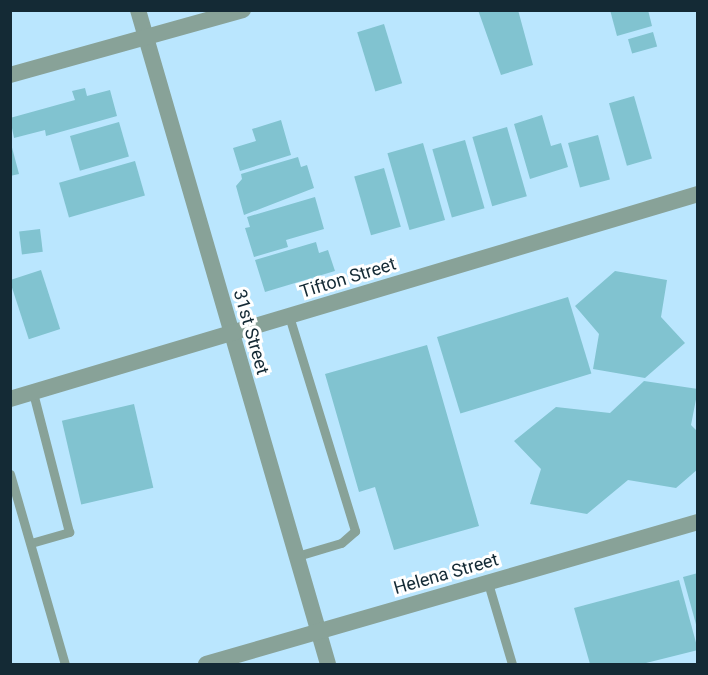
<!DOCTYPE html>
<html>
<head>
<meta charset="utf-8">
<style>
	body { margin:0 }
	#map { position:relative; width:708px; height:675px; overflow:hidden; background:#bae6fe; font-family:Roboto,sans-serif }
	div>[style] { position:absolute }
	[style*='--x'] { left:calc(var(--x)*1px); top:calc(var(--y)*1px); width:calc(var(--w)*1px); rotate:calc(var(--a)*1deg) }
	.building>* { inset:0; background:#81c3d0; transform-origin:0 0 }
	.service>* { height:9px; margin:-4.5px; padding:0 4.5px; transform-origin:4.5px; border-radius:4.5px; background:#88a298 }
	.minor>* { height:16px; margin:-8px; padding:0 8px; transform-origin:8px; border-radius:8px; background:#88a298 }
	span { translate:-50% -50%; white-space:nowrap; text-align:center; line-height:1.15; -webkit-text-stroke:6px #fff; paint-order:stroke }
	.street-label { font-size:18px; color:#142a35 }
	.frame { position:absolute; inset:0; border:12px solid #142a35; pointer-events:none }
</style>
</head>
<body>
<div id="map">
	<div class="building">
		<i style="clip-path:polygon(478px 10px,518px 10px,533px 65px,501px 75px)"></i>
		<i style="clip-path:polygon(610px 10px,648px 10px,652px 26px,617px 36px)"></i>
		<i style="left:384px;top:24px;width:62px;height:28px;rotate:73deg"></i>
		<i style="left:653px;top:32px;width:15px;height:26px;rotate:74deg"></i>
		<i style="clip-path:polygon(85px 88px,87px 96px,110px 90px,117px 116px,46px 136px,45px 130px,14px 138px,10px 118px,75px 100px,72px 91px)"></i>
		<i style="left:634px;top:96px;width:65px;height:26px;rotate:74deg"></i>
		<i style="clip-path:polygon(542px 115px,551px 146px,561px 143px,568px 167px,530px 179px,514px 124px)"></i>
		<i style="clip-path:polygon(281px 120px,291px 155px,240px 171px,233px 148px,256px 141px,252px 129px)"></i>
		<i style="left:119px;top:122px;width:36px;height:51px;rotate:74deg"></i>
		<i style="left:507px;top:127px;width:72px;height:36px;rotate:74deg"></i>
		<i style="left:598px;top:135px;width:46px;height:31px;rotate:75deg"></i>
		<i style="clip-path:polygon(10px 140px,19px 174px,10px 176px)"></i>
		<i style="left:465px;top:140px;width:71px;height:34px;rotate:74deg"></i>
		<i style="left:423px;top:143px;width:80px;height:37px;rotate:74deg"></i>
		<i style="clip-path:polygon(298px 157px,301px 167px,307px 165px,314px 188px,244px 215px,236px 186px,242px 179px,241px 174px)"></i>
		<i style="left:135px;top:161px;width:36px;height:79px;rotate:74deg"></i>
		<i style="left:384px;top:168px;width:61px;height:31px;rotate:74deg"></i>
		<i style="clip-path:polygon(315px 197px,324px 229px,286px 240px,288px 247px,254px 257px,245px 228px,250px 227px,247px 217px)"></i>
		<i style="left:40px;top:229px;width:23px;height:21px;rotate:83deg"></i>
		<i style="clip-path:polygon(316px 242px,319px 253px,328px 250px,335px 271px,265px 292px,255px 260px)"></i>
		<i style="left:41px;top:270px;width:62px;height:33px;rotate:72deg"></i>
		<i style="clip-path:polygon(615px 271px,667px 280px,661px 317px,685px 343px,645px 378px,593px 369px,599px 334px,575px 306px)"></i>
		<i style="left:568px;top:297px;width:80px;height:137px;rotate:73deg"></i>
		<i style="clip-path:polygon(427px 345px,479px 526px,394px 550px,375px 487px,359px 492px,325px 374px)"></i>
		<i style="clip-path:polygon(644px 381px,698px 389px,691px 425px,698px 432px,698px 469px,676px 488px,628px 480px,587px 514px,530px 504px,541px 469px,514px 441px,556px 407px,610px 413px)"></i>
		<i style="left:134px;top:404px;width:86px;height:74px;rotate:77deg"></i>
		<i style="clip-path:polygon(698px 573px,698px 628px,697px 628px,683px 577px)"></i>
		<i style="clip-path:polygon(679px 580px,698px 650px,642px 664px,590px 664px,574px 608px)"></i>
	</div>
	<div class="service">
		<i style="--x:289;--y:316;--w:225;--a:72.9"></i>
		<i style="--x:355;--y:531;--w:18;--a:139"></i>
		<i style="--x:341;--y:543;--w:46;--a:163.5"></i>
		<i style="--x:10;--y:474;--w:198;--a:73.9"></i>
		<i style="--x:31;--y:543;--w:40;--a:-16"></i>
		<i style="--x:69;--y:532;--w:144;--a:-104.5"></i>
		<i style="--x:488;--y:583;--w:84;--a:73.5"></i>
	</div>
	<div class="minor">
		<i style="--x:138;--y:10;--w:681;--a:73.8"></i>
		<i style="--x:10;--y:75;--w:242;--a:-15.6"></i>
		<i style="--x:10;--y:399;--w:718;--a:-16.59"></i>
		<i style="--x:206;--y:664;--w:512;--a:-16.1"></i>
	</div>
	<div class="street-label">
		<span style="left:348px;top:278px;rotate:-17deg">Tifton Street</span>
		<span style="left:251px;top:332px;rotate:74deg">31st Street</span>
		<span style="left:446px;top:574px;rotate:-16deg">Helena Street</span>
	</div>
	<div class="frame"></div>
</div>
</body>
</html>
